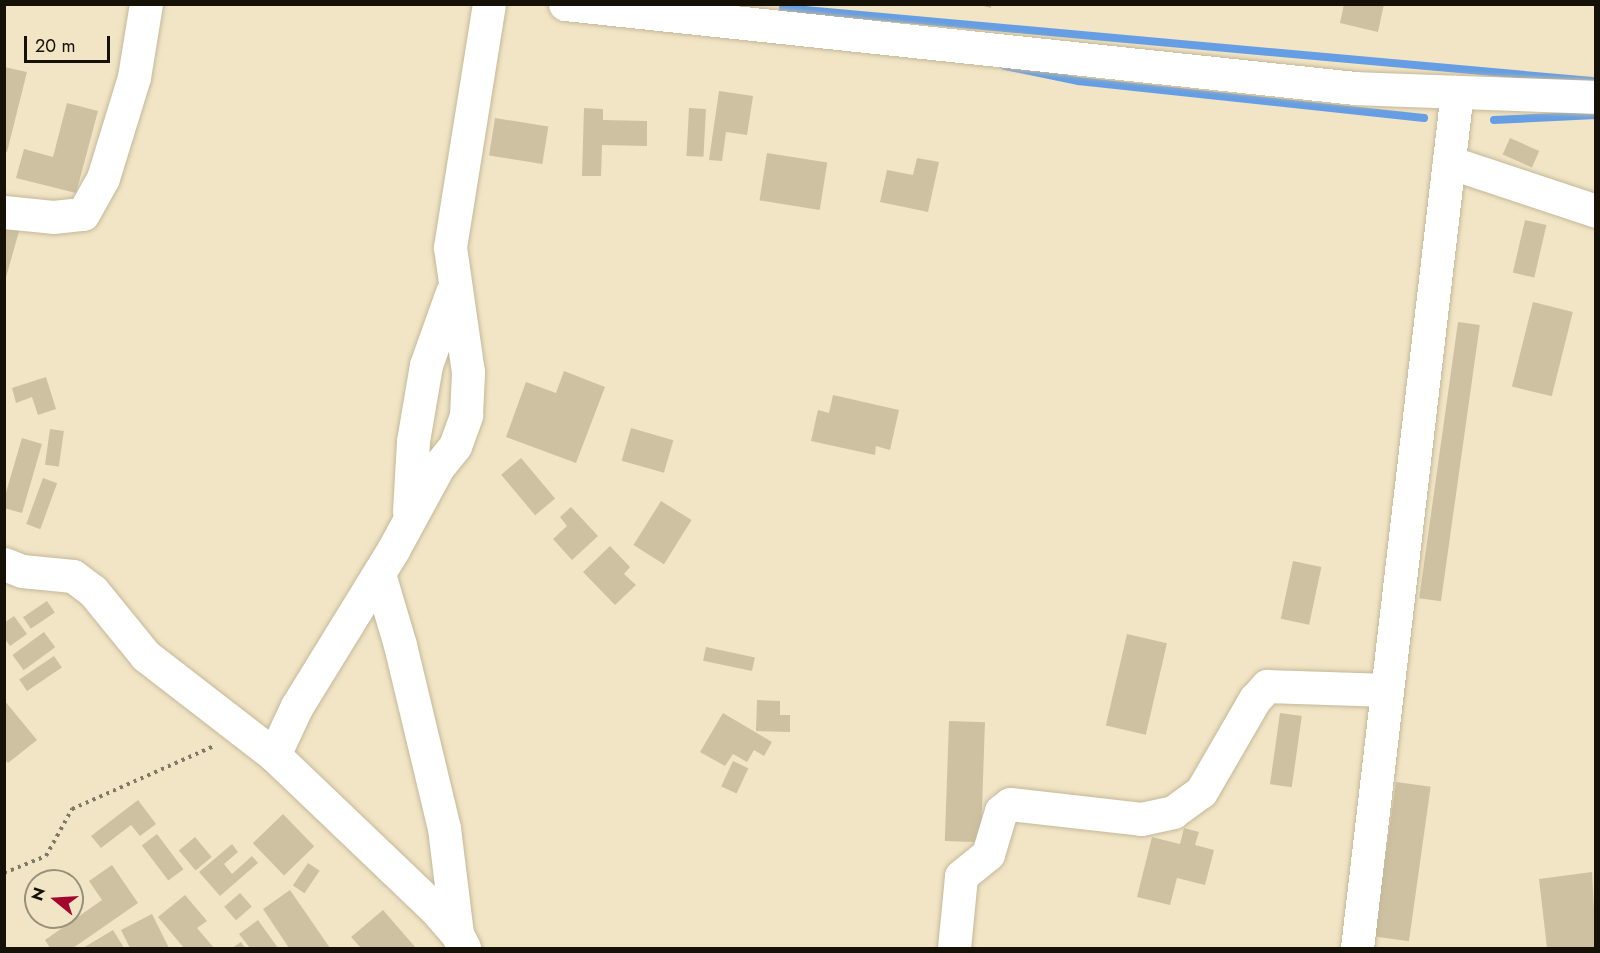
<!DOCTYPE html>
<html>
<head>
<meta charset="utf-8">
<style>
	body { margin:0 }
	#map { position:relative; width:1600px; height:953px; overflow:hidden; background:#f1e5c5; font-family:Jost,sans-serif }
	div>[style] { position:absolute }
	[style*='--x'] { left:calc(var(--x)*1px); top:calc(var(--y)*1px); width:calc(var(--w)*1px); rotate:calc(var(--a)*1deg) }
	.stream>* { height:8px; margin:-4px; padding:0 4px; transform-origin:4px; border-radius:4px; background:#659ee4 }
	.building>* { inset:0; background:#cdc1a2; transform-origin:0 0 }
	.path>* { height:4px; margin-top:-2px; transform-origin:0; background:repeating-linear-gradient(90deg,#7f7862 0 3px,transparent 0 7.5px) }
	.roads { filter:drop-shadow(0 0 2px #c4b899) drop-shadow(0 0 2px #c4b899) }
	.minor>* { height:33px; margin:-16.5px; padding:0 16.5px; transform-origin:16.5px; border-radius:16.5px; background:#fff }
	.major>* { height:33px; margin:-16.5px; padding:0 16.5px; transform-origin:16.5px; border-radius:16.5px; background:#fff }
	span { translate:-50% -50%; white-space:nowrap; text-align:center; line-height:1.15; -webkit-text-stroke:5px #f1e5c5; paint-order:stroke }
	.frame { position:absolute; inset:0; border:6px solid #151106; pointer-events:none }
	.north { position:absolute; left:24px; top:869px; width:60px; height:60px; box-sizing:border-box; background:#f1e5c5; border:2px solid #999079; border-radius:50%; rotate:288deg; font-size:16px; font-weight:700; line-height:24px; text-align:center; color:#151106 }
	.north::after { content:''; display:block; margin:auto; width:21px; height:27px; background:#a4072e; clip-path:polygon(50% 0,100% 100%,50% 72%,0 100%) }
	.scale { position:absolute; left:24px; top:36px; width:86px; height:27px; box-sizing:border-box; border:3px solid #151106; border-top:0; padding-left:8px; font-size:18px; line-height:21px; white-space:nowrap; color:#151106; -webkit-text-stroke:4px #f1e5c5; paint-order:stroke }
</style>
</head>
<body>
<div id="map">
	<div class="stream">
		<i style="--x:783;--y:8;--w:812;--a:5.16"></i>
		<i style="--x:1005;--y:66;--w:75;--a:11.6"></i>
		<i style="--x:1078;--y:81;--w:348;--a:6.1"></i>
		<i style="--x:1494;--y:120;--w:102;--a:-2.8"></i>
	</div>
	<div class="building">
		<i style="clip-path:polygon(975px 4px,991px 4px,991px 8px)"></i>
		<i style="clip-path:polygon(1344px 4px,1384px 4px,1378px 32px,1340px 23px)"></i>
		<i style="clip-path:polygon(4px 67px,27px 72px,7px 152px,4px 151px)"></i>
		<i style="clip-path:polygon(719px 91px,753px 96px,747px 135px,726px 132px,722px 161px,709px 160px)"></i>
		<i style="clip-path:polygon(67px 103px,98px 111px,76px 193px,16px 178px,24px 149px,53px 157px)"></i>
		<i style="clip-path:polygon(584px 108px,603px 109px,603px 120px,647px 121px,647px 146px,602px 145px,601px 176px,582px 176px)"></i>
		<i style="left:689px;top:108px;width:17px;height:48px;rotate:3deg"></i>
		<i style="left:495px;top:118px;width:54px;height:38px;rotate:9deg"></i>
		<i style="left:1510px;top:138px;width:32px;height:18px;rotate:24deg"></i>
		<i style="left:767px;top:153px;width:61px;height:48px;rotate:9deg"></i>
		<i style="clip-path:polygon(917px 158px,939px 162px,928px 212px,880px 202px,887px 170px,913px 175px)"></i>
		<i style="left:1525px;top:220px;width:22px;height:54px;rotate:13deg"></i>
		<i style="clip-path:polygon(21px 224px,5px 281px,4px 281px,4px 228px)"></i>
		<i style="left:1533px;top:302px;width:41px;height:87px;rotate:14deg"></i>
		<i style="left:1458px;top:322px;width:22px;height:279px;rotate:8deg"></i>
		<i style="clip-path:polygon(564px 371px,605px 387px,576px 463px,506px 437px,526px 382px,556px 393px)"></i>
		<i style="clip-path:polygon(46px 377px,56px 409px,38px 415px,32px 397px,16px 403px,12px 388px)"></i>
		<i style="clip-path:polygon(833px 395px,899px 410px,890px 450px,876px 446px,875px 455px,811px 441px,818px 410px,829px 413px)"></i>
		<i style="left:631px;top:428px;width:44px;height:34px;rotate:16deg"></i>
		<i style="left:50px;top:429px;width:14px;height:36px;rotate:8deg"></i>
		<i style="clip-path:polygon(22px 438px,42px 444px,22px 513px,4px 508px,4px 499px)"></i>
		<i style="left:521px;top:458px;width:53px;height:26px;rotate:50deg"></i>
		<i style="left:43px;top:478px;width:15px;height:49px;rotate:20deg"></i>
		<i style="left:661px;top:501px;width:36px;height:52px;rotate:32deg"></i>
		<i style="clip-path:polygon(571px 507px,598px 536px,572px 560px,553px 539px,567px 526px,560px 517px)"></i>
		<i style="clip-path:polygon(610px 546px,630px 567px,624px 574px,636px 585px,615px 605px,583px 572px)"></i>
		<i style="left:1293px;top:561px;width:29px;height:59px;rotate:12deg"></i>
		<i style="left:47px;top:601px;width:14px;height:29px;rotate:56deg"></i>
		<i style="clip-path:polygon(14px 616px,27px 634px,10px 646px,4px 638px,4px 623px)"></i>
		<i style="left:44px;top:632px;width:19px;height:39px;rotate:54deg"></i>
		<i style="left:1127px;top:634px;width:41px;height:94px;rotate:13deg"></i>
		<i style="left:706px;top:647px;width:50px;height:14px;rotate:12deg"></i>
		<i style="left:54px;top:656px;width:14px;height:42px;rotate:56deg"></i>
		<i style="clip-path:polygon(4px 700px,37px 740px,8px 763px,4px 759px)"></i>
		<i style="clip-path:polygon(757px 700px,780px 701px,780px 715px,790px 715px,790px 732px,756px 731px)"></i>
		<i style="clip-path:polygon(723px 713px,772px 742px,764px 756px,754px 750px,747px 762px,733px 754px,725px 766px,700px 752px)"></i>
		<i style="left:1280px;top:713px;width:22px;height:72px;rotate:8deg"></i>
		<i style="left:949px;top:721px;width:36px;height:120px;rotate:2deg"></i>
		<i style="left:733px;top:761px;width:17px;height:28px;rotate:25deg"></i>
		<i style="left:1396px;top:782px;width:35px;height:156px;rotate:8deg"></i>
		<i style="clip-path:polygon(138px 800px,156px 824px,140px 836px,131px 825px,101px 848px,91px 836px)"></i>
		<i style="left:283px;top:814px;width:45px;height:42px;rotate:46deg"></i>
		<i style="clip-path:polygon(1184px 828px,1199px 832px,1195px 845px,1214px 850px,1205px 885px,1177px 878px,1170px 905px,1137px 897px,1152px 837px,1180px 844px)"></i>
		<i style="left:157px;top:834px;width:44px;height:19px;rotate:53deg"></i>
		<i style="left:195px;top:837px;width:26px;height:21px;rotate:50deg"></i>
		<i style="clip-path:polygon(232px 844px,238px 852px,224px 864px,232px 874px,252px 856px,258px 863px,220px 896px,199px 872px)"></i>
		<i style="left:308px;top:863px;width:14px;height:27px;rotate:34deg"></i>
		<i style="clip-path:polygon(112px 865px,138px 903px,73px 948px,50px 948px,45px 940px,102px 900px,89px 881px)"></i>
		<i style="clip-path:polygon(1592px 872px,1596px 948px,1547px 948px,1539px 879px)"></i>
		<i style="clip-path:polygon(290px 890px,330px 948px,289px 948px,263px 909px)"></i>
		<i style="left:240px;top:893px;width:18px;height:21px;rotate:49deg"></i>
		<i style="clip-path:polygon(185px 895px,207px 921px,197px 928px,214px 948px,184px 948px,158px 917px)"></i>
		<i style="clip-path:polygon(383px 910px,416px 948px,361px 948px,351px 937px)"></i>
		<i style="clip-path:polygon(152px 914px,169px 948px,130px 948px,121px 930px)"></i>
		<i style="clip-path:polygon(258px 920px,278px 948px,250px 948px,239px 934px)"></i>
		<i style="clip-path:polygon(113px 930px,124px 948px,83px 948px)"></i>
		<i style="clip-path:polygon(241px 942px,245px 948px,232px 948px)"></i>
	</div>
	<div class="path">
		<i style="--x:4;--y:873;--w:45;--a:-22"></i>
		<i style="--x:46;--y:856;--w:54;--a:-61"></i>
		<i style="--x:72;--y:809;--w:155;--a:-23.9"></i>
	</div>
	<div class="roads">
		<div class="minor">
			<i style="--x:1449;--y:162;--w:155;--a:18.4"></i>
			<i style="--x:4;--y:212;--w:49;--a:5.8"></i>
			<i style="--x:53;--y:217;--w:30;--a:-6"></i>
			<i style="--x:83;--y:214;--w:41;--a:-60.9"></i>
			<i style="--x:103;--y:178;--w:106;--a:-72.9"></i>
			<i style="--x:134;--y:77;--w:74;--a:-80.7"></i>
			<i style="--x:409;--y:511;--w:70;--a:-86.7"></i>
			<i style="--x:413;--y:441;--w:77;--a:-80.3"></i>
			<i style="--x:426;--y:365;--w:77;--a:-70.4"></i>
			<i style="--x:4;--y:564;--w:19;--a:21"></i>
			<i style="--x:22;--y:571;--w:51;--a:5.6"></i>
			<i style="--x:73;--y:576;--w:25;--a:37"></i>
			<i style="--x:93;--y:591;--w:84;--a:50.8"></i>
			<i style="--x:146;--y:656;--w:162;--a:37.7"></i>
			<i style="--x:274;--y:755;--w:224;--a:43.7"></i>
			<i style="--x:436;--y:910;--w:32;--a:49"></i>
			<i style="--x:457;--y:934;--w:16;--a:63"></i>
			<i style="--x:379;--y:574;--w:74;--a:73.5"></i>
			<i style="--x:400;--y:645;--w:188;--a:76.5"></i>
			<i style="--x:444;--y:828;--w:107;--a:83"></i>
			<i style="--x:274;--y:755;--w:54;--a:-64.9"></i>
			<i style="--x:297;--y:706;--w:183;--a:-58.4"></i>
			<i style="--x:393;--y:550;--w:94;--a:-61.5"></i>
			<i style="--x:438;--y:467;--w:27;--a:-51"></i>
			<i style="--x:455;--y:446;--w:33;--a:-70"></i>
			<i style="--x:466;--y:415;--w:43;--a:-87.3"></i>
			<i style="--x:468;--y:372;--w:126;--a:-98.2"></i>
			<i style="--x:450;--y:247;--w:246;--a:-80.9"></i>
			<i style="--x:954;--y:948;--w:72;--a:-84.4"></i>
			<i style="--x:961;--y:876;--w:35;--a:-39"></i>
			<i style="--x:988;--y:854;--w:45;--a:-73.2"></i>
			<i style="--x:1001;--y:811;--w:11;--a:-38"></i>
			<i style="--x:1010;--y:804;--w:132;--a:6.5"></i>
			<i style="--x:1141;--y:819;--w:33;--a:-12"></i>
			<i style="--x:1173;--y:812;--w:34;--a:-36"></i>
			<i style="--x:1201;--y:792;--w:108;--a:-59.9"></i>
			<i style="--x:1255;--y:699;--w:18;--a:-47"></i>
			<i style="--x:1267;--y:686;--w:120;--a:1.9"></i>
			<i style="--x:1357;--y:948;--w:862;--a:-83.34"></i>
		</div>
		<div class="major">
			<i style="--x:565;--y:4;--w:794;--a:6.07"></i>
			<i style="--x:1355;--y:88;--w:241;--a:2.1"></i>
		</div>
	</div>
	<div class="frame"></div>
	<div class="north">N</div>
	<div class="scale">20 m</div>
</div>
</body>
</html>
